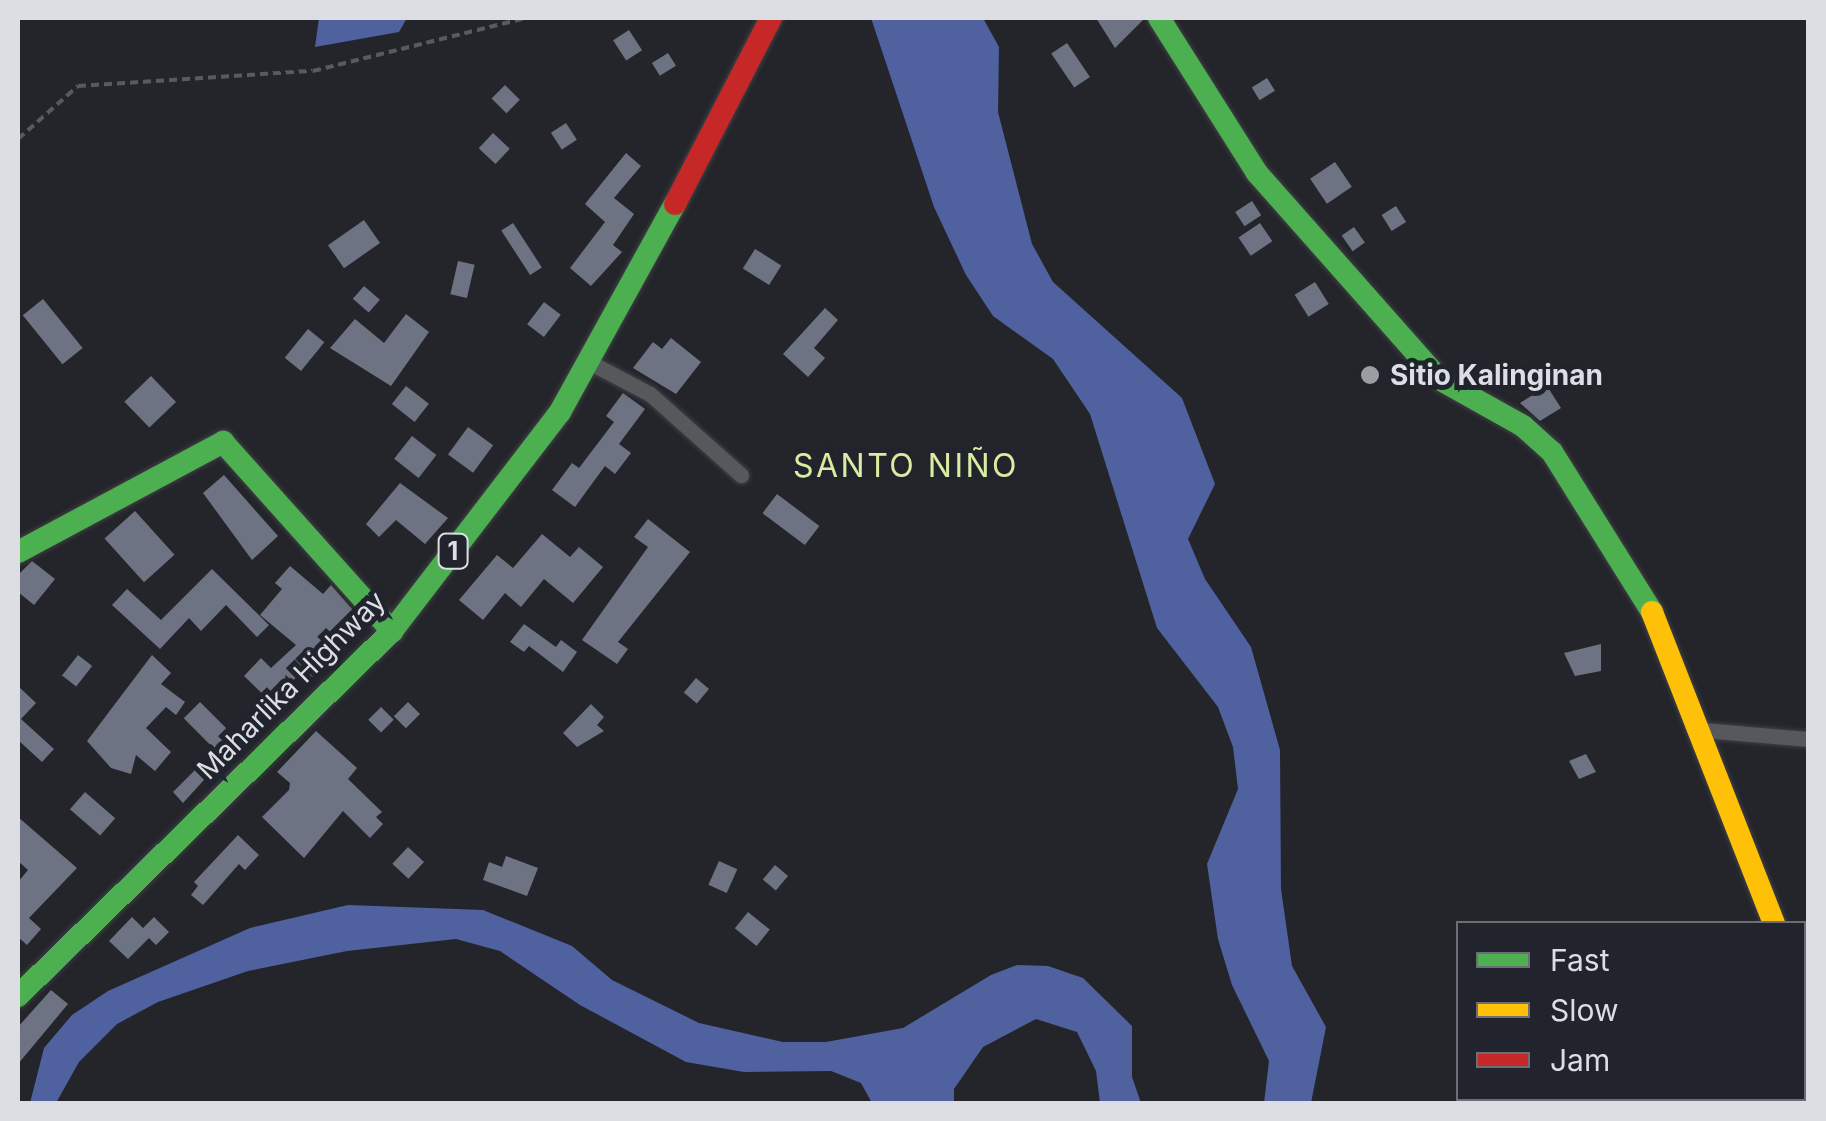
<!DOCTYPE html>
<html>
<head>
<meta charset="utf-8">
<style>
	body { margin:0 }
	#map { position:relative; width:1826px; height:1121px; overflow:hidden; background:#24252a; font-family:Inter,sans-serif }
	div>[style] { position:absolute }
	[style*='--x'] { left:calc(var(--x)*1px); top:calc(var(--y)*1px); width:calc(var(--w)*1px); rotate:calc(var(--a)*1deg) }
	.water>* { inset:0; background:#4f619e }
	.building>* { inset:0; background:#6e7383; transform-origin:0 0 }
	.path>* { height:4px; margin-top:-2px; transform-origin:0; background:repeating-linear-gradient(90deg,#595a5d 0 8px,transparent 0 13px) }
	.roads { filter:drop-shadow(0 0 2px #3f4045) drop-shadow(0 0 2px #3f4045) }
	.street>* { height:15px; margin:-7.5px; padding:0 7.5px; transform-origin:7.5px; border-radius:7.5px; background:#57585c }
	.fast>* { height:22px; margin:-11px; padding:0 11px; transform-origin:11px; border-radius:11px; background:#4caf50 }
	.slow>* { height:22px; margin:-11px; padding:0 11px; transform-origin:11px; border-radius:11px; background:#ffc107 }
	.jam>* { height:22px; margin:-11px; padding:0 11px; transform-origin:11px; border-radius:11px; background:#c62828 }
	.dots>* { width:28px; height:28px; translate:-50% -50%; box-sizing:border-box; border:5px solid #21242d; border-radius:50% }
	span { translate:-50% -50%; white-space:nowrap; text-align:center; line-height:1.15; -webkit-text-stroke:10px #21242d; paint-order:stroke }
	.shield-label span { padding:2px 8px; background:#21242d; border:2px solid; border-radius:8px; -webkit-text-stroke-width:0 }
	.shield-label { font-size:25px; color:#dcdee4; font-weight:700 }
	.poi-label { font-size:28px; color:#dcdee4; font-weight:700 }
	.left { translate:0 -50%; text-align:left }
	.street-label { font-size:28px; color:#dcdee4 }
	.quarter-label { font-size:32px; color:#daeca0; letter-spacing:2.5px }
	.frame { position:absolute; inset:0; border:20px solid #dcdee4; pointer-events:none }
	.legend { position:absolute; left:1456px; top:921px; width:350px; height:180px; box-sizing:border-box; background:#21242d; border:2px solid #6c6e76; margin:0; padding:12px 18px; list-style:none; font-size:30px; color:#dcdee4 }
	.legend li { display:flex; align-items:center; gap:20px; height:50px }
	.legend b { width:50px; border:2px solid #6c6e76 }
</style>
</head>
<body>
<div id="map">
	<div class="water">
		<i style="clip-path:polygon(319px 18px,407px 18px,399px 32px,315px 47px)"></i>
		<i style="clip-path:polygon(871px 18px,983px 18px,999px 47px,998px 112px,1032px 244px,1053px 282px,1182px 398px,1215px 484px,1188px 539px,1205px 579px,1251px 647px,1280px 750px,1281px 889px,1292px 966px,1326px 1027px,1311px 1103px,1264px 1103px,1269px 1061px,1232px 985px,1218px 939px,1207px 864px,1238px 789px,1233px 747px,1218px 707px,1157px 628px,1090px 414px,1053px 359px,993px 316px,966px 275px,934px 207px)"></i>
		<i style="clip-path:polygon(348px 905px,483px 910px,572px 946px,612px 980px,699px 1023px,783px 1042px,826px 1042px,903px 1028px,991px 975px,1017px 965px,1048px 966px,1083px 978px,1132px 1026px,1132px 1077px,1141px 1103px,1100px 1103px,1096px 1071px,1077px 1032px,1036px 1019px,983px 1047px,954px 1089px,954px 1103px,872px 1103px,861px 1083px,831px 1071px,744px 1072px,686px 1062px,580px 1005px,500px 951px,456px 939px,347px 951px,248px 971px,158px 1002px,117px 1024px,79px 1062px,56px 1103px,30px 1103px,44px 1048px,72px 1015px,108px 991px,250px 928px)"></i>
	</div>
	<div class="building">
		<i style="clip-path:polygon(1096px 18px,1144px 18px,1144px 19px,1115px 48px)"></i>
		<i style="left:629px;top:30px;width:24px;height:19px;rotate:57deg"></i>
		<i style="left:1067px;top:43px;width:41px;height:19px;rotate:56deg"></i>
		<i style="left:668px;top:53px;width:15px;height:19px;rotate:58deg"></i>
		<i style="left:1267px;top:78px;width:15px;height:18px;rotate:58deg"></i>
		<i style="left:505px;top:85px;width:21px;height:19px;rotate:45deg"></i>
		<i style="left:566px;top:123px;width:20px;height:18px;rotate:57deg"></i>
		<i style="left:493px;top:133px;width:23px;height:21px;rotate:43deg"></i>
		<i style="clip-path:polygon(626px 153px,641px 166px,614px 198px,634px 214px,613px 245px,622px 252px,591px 286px,570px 268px,605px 222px,585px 204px)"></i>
		<i style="left:1335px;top:162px;width:30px;height:30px;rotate:56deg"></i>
		<i style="left:1252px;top:201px;width:17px;height:20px;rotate:57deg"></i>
		<i style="left:1396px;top:206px;width:19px;height:17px;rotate:58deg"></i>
		<i style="left:364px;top:220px;width:28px;height:44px;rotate:55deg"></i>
		<i style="left:513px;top:223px;width:53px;height:14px;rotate:57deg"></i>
		<i style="left:1260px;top:223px;width:22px;height:26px;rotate:56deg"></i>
		<i style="left:1354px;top:227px;width:19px;height:15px;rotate:55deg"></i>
		<i style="left:755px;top:249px;width:31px;height:23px;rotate:32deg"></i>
		<i style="left:458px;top:261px;width:17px;height:34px;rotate:13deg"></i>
		<i style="left:1315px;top:282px;width:26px;height:24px;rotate:58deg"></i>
		<i style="left:364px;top:286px;width:21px;height:17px;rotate:41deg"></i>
		<i style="left:43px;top:299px;width:63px;height:26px;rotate:51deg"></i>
		<i style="left:544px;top:302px;width:21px;height:28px;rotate:37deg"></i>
		<i style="clip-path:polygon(825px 308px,838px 320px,814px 348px,825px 358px,808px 377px,783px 354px)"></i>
		<i style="clip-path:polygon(406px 314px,429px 332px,391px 386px,330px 348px,355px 319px,384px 343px)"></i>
		<i style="left:308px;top:329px;width:21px;height:37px;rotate:39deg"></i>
		<i style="clip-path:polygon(671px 338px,701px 362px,676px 394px,633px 368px,653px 342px,662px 349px)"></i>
		<i style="left:151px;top:376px;width:36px;height:37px;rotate:46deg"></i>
		<i style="left:406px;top:386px;width:29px;height:23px;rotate:38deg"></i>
		<i style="clip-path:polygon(1547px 386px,1561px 408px,1540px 421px,1520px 403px)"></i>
		<i style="clip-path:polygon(623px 393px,645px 409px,619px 444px,631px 453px,615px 474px,605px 466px,575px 507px,552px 490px,572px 463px,579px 468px,614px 422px,606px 416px)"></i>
		<i style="left:468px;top:427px;width:31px;height:34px;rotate:36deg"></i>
		<i style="left:412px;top:436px;width:31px;height:29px;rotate:38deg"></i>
		<i style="clip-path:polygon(224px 475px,278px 536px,252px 560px,203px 493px)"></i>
		<i style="clip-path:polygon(400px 483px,448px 518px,425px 544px,396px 520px,379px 537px,366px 524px)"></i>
		<i style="left:777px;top:494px;width:53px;height:24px;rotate:37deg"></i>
		<i style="left:135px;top:511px;width:59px;height:41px;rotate:48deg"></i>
		<i style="clip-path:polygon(648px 519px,690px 552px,618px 642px,628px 649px,617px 664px,582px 640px,648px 547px,634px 537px)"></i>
		<i style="clip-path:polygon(542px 534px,570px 557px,579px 547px,603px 567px,573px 603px,544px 579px,521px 607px,505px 593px,483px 620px,459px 600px,497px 555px,513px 568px)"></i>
		<i style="clip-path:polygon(32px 561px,55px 579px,34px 605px,18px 592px,18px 575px)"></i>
		<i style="clip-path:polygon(290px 566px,323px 594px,331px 585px,353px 610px,322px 645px,331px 652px,310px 680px,302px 671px,272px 703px,244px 676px,261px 658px,271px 668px,296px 645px,260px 615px,282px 589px,275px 583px)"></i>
		<i style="clip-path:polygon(212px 569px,269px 625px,257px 637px,226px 605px,201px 631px,189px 618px,160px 649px,112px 605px,127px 589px,161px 620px)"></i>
		<i style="clip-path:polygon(524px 624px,556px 647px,561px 640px,577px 652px,563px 672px,529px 646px,524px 652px,510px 642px)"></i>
		<i style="clip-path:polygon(1601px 644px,1601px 671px,1575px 676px,1564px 653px)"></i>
		<i style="left:78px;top:655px;width:18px;height:26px;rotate:38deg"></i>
		<i style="clip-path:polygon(152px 655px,171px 673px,161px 684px,185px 702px,176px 715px,166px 707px,146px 728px,171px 752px,155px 771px,136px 755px,131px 774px,111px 768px,87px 741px)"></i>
		<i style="left:696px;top:678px;width:17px;height:19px;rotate:40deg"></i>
		<i style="clip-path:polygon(18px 686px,36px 703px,21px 719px,54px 749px,42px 762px,18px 740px)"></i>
		<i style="left:200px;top:702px;width:44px;height:23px;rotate:45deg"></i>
		<i style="left:408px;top:702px;width:17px;height:20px;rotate:45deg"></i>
		<i style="clip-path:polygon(591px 704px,604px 717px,597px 725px,604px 731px,577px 747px,563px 733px)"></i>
		<i style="left:381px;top:707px;width:18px;height:18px;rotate:45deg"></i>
		<i style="clip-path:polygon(316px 731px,357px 768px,348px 779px,382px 812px,376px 817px,383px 824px,370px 838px,343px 811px,304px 858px,262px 817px,289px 790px,290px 783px,277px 772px)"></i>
		<i style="clip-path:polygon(214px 751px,223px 759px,183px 803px,173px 792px)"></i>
		<i style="clip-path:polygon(1586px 754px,1596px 772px,1579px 779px,1569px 761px)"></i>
		<i style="left:85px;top:792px;width:40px;height:23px;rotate:41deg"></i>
		<i style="clip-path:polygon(18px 817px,77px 868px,29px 918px,41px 929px,27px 945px,18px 937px,18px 882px,28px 870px,18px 861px)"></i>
		<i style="clip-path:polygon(238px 835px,259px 855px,245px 870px,239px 864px,203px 905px,191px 895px,198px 886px,194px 882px)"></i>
		<i style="left:408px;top:847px;width:22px;height:23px;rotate:43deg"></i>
		<i style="clip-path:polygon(506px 856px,538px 868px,527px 896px,483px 880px,489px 862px,502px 867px)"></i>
		<i style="left:719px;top:861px;width:20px;height:26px;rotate:24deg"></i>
		<i style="left:775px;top:865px;width:17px;height:19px;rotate:40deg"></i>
		<i style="left:748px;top:912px;width:28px;height:21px;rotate:39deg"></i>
		<i style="clip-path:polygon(132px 917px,143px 928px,154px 917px,169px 932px,156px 945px,149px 938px,128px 959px,109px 941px)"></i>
		<i style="clip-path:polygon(51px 990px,68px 1004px,18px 1064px,18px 1027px)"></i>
	</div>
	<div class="path">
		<i style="--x:18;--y:139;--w:80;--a:-41.5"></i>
		<i style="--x:78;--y:86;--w:235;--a:-3.7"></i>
		<i style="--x:313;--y:71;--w:219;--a:-14"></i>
	</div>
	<div class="roads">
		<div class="street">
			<i style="--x:589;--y:362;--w:69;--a:27.7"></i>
			<i style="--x:650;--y:394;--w:122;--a:41.7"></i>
			<i style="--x:1703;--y:730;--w:105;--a:4.9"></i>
			<i style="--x:1804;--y:1005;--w:15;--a:74"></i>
		</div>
		<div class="fast">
			<i style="--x:1159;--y:18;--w:183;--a:57.7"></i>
			<i style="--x:1257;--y:173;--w:275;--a:48.5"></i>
			<i style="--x:1439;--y:379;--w:96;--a:29.2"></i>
			<i style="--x:1523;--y:426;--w:39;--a:42"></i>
			<i style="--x:1552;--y:452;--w:189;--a:58"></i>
			<i style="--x:18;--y:552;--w:233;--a:-28.2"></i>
			<i style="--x:223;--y:442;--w:254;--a:48.2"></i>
			<i style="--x:18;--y:996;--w:523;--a:-44.3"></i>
			<i style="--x:392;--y:631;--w:276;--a:-52.5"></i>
			<i style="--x:560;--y:412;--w:238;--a:-61.1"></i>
		</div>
		<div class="slow">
			<i style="--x:1652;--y:612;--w:335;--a:68.6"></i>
		</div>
		<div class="jam">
			<i style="--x:675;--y:204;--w:209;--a:-62.7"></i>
		</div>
	</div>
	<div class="dots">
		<i style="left:1370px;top:375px;background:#9c9da3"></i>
	</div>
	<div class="shield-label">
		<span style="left:453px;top:551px">1</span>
	</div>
	<div class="poi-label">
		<span class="left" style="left:1390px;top:375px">Sitio Kalinginan</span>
	</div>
	<div class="street-label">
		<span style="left:291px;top:685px;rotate:-45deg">Maharlika Highway</span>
	</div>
	<div class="quarter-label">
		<span style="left:906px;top:466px">SANTO NIÑO</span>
	</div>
	<div class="frame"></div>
	<ul class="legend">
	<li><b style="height:12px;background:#4caf50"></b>Fast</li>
	<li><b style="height:12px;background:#ffc107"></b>Slow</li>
	<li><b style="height:12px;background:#c62828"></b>Jam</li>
	</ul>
</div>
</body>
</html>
